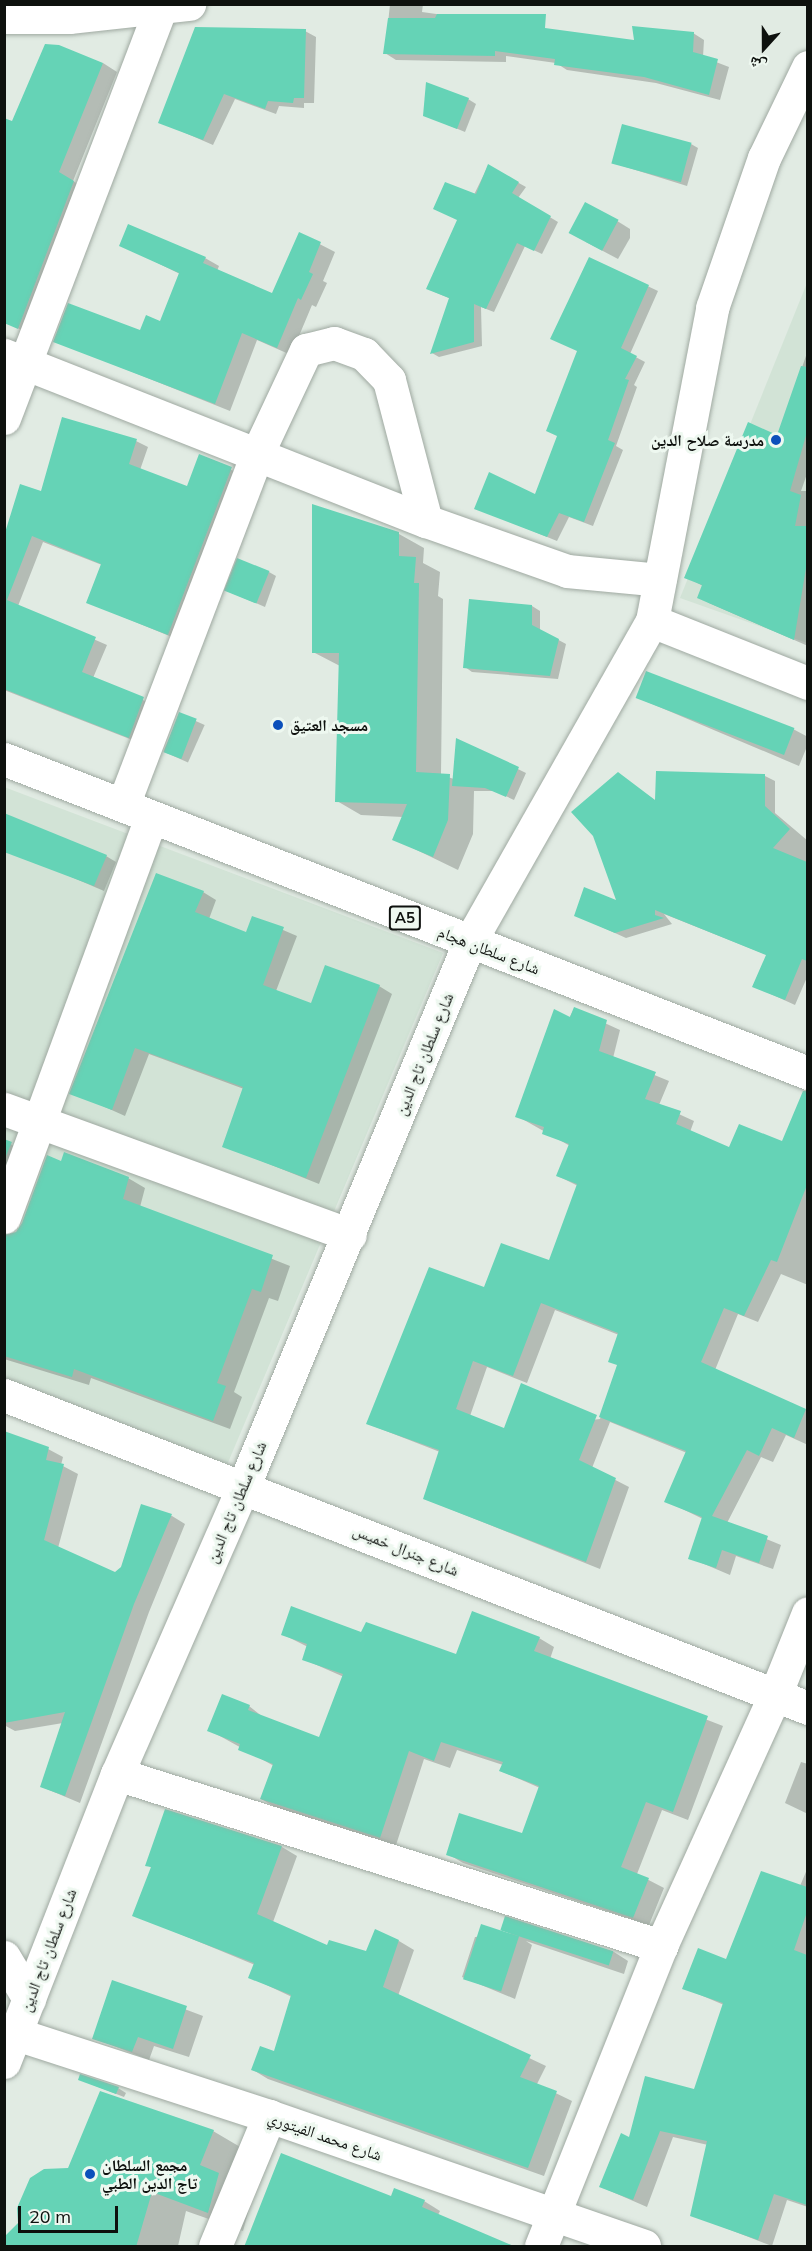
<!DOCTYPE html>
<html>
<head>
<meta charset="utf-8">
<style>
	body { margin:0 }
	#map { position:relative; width:812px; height:2251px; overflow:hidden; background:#e1ebe3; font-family:Mulish,"Noto Naskh Arabic",sans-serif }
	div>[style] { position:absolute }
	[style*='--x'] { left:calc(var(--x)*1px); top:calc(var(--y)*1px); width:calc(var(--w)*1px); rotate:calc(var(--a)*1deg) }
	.built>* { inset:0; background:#d2e3d6 }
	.shadow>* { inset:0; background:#0003; transform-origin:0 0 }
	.building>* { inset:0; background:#65d3b6; transform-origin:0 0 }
	.roads { filter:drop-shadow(0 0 2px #9fa9a1) drop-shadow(0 0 2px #9fa9a1) }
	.minor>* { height:33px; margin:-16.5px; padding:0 16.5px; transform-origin:16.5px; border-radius:16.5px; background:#fff }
	.tertiary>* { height:33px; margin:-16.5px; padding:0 16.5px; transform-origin:16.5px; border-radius:16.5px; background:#fff }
	.secondary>* { height:33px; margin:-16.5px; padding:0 16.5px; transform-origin:16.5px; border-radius:16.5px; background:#fff }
	.trunk>* { height:33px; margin:-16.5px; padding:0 16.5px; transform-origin:16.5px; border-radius:16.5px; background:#fff }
	.dots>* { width:16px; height:16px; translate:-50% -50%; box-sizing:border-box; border:3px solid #eef8f0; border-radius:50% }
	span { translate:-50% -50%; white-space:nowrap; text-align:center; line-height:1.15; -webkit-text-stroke:6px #eef8f0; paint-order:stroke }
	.shield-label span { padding:2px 4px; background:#eef8f0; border:2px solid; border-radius:4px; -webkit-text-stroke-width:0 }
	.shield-label { font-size:15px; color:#0e110e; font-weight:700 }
	.poi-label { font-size:16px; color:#0e110e; font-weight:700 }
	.right { translate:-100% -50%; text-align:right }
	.left { translate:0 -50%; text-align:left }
	.street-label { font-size:16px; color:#0e110e }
	.frame { position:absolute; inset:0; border:6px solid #0e110e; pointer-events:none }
	.north { position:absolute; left:734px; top:18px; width:60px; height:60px; -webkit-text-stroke:4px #eef8f0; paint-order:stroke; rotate:201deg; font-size:16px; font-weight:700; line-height:24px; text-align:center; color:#0e110e }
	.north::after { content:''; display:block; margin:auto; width:21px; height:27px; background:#0e110e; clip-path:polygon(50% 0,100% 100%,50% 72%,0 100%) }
	.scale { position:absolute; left:18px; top:2206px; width:100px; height:27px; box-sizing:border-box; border:3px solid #0e110e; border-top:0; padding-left:8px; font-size:18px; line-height:21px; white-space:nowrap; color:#0e110e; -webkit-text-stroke:4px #eef8f0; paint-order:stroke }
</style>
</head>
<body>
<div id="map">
	<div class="built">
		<i style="clip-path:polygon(807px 283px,807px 643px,680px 598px)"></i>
		<i style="clip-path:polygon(4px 787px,443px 953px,224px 1472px,5px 1387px)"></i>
	</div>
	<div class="shadow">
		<i style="clip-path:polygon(390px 4px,423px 4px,422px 12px,636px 42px,693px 33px,704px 40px,703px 57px,729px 67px,720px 100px,656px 83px,567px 70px,556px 63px,506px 56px,506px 62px,396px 60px,385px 53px)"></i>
		<i style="clip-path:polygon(305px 31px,316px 37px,314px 103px,304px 103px,304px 108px,279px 106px,276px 114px,235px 99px,213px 145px,160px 122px)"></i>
		<i style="clip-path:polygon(103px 63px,117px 72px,73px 181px,89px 191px,26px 333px,11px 324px,13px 123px)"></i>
		<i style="clip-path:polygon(468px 99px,476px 104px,465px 132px,424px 115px)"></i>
		<i style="clip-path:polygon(691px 144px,698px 148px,687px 186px,613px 163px)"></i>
		<i style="clip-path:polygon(488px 166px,526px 187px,518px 198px,558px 222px,542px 254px,525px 246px,494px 312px,481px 307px,482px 346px,439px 357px,432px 353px,451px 299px,428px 289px)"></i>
		<i style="clip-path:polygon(614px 219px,630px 229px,630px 238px,618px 259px,586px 242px)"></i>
		<i style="clip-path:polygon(300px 234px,335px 252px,323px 281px,327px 283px,316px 307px,312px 305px,291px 355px,257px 340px,230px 411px,55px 341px,141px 332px,161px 323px,180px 274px,121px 245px,205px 258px,219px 266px,217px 271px,273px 295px)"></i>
		<i style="clip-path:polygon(590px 259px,658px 291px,630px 354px,645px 362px,634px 385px,637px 387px,616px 446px,623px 450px,593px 526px,569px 517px,557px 541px,476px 508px,535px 496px,558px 436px,578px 351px)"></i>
		<i style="clip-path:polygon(808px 350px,808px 471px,801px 491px,808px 491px,808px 646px,709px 603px,699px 597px,703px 586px,686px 577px,778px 437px)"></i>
		<i style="clip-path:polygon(136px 441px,148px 447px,140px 470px,188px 488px,200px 456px,243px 475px,179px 640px,87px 602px,102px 565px,43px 542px,18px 606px,107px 645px,93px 678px,154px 705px,140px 743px,4px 690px,4px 539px,42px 493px)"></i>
		<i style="clip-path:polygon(399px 534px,424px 548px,423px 563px,440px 572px,438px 596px,443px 599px,441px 775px,454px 779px,458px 740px,526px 773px,514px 800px,495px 791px,474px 791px,473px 834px,458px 870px,394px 839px,403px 817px,361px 815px,337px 801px,340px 666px,313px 652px)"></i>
		<i style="clip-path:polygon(269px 572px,276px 576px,265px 607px,227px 591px)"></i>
		<i style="clip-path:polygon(532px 606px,540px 611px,540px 630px,566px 644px,558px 679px,472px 672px,465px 667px)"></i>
		<i style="clip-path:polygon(638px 698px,793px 729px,808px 737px,808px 744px,799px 766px)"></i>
		<i style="left:180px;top:714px;width:27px;height:41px;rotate:24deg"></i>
		<i style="clip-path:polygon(618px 774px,656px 801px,765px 776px,775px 781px,775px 813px,808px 841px,808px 975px,795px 1005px,753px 986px,767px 955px,664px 914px,672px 924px,626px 938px,575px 915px,618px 902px)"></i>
		<i style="clip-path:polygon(4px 848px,106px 856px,116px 862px,104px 891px)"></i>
		<i style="clip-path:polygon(203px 892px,216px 900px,209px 919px,247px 934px,253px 917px,297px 936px,276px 991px,312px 1005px,379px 986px,392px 994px,319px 1184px,224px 1146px,244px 1089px,149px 1054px,125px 1116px,85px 1098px)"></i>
		<i style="clip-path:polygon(evenodd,574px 1009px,620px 1030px,613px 1058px,669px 1081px,659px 1105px,694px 1121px,690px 1132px,730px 1148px,783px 1142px,789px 1128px,808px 1135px,808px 1285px,781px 1274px,758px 1322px,738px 1314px,715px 1370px,808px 1411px,808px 1445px,786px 1435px,773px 1462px,761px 1457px,727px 1523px,781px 1545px,773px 1569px,736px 1556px,730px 1575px,690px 1558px,703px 1519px,666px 1501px,687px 1453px,610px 1422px,592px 1468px,629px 1487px,600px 1569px,425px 1499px,440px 1452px,368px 1424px,485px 1289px,550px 1262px,578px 1186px,558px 1176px,570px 1146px,517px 1116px,574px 1009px,555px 1310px,619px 1335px,618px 1365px,600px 1419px,505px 1430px,470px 1416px,487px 1367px,527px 1383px,555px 1310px)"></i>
		<i style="clip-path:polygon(4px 1141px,25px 1151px,4px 1202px)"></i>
		<i style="clip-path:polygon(128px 1178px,145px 1188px,140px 1207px,290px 1266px,278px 1301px,269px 1298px,234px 1392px,242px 1397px,230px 1429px,91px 1378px,89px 1385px,4px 1359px,4px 1301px)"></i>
		<i style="clip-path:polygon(4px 1432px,48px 1449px,63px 1457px,61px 1465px,78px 1474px,58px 1548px,116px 1574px,122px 1568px,142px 1506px,172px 1516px,130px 1610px,172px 1516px,185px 1524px,149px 1612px,80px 1803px,42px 1787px,63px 1723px,15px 1731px,4px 1725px)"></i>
		<i style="clip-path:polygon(282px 1634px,362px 1634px,456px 1656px,539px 1638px,554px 1647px,550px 1659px,723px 1726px,688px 1820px,662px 1810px,637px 1874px,664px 1888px,649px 1925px,463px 1863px,448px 1854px,523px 1835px,540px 1788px,501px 1771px,503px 1765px,457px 1750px,450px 1768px,424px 1759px,396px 1845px,277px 1808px,261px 1799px,274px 1766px,209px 1730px,249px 1706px,263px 1717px,320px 1739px,344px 1677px,303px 1659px,308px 1647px)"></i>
		<i style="clip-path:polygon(801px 1762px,808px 1764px,808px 1814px,785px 1803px)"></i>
		<i style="clip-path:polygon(282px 1847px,297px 1856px,273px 1922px,328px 1947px,366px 1953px,399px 1941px,414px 1950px,398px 1996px,546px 2066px,537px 2084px,572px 2101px,544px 2176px,268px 2079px,253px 2070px,275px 2053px,292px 1997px,250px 1977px,255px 1965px,134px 1915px,152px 1868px,147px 1865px)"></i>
		<i style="clip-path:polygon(808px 1867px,808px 2207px,787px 2200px,772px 2246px,692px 2215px,708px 2145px,673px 2137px,647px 2207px,601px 2187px,630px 2139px,695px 2091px,724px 2005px,684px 1988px,727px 1961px,800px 1886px)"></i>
		<i style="clip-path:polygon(503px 1929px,614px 1952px,628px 1961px,624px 1974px,526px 1941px,532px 1945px,515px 1999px,462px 1977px,475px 1937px,511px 1934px)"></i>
		<i style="clip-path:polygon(113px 1982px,203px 2016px,189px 2057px,154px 2046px,149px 2060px,94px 2038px)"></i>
		<i style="clip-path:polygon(88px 2083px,118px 2088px,126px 2093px,124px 2097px)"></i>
		<i style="clip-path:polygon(213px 2131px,247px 2151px,253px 2194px,243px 2231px,186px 2211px,178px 2246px,4px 2246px)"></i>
		<i style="clip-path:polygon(392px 2198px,424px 2201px,440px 2211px,438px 2215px)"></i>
	</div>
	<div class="building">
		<i style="clip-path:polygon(437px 14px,546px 14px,545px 28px,634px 40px,632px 26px,694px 32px,693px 52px,718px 59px,709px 95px,644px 77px,554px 65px,555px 59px,495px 51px,495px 56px,383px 54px,388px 18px,435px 18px)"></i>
		<i style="clip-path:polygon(195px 27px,306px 29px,304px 98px,294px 98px,293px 103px,268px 101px,265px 109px,224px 94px,203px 140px,158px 123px)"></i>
		<i style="clip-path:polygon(45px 44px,59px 45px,103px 63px,59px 172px,74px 181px,18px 329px,4px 323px,4px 118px,12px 121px)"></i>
		<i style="clip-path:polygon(426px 82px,469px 98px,457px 129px,423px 116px)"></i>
		<i style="left:622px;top:124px;width:72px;height:41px;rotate:15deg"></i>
		<i style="clip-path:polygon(488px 164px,519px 182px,512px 193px,551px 216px,534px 251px,517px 243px,486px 309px,474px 304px,474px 342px,430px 354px,449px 298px,426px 289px,457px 220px,433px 209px,445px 182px,476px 194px)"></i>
		<i style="left:585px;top:202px;width:38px;height:35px;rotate:28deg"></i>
		<i style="clip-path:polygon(128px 224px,206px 257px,203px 263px,272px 293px,299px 232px,321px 242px,309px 272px,313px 274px,301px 300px,298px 298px,277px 348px,242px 333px,215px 404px,53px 342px,68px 303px,140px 330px,146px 315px,160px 321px,179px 273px,119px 246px)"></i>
		<i style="clip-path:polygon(589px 257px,649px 285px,621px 348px,637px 356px,625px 379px,629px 380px,608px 440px,615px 443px,584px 522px,559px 513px,547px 537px,474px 509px,489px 472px,535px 494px,557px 436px,546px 431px,577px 351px,550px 339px)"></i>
		<i style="clip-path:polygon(801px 366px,807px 367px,807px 432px,790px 491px,801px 495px,795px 526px,807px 526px,807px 562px,794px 640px,697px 598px,702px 585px,684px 578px,748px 422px,777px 435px)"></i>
		<i style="clip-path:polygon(62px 417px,137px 439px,129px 464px,187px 486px,199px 454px,232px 467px,168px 635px,86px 603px,101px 564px,32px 536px,7px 600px,96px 637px,82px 672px,144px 697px,129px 738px,4px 689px,4px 536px,20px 484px,41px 491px)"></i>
		<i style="clip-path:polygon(312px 504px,399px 532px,399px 556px,416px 557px,414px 583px,419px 583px,416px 772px,450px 774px,448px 820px,433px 857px,392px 840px,407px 804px,335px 802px,339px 653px,312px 653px)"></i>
		<i style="left:237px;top:558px;width:35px;height:35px;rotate:22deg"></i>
		<i style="clip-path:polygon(469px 599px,532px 605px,532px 625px,559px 639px,550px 676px,463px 668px)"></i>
		<i style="left:646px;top:671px;width:159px;height:29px;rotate:21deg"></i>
		<i style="left:179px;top:712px;width:19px;height:43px;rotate:21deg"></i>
		<i style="clip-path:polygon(456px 738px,519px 767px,506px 797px,485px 788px,452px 786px)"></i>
		<i style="clip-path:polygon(656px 771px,765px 774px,765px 806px,790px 829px,773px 848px,807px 862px,807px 961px,802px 959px,785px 1000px,752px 987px,766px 955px,655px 910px,655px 915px,664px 918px,615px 933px,574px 916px,584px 887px,616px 900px,593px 836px,571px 812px,618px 772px,655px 800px)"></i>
		<i style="clip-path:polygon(4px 813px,107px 855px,94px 886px,4px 852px)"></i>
		<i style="clip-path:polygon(156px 873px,204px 891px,195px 912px,246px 932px,252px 916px,284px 927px,263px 985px,311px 1003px,325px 965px,380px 985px,306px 1178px,222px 1147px,243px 1087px,135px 1048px,112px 1110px,69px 1094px)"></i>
		<i style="clip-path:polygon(574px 1007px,607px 1020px,599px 1051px,656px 1072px,645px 1099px,681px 1111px,676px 1124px,729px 1147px,739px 1124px,782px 1141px,803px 1091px,807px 1091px,807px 1185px,777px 1262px,771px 1260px,744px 1316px,724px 1308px,701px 1362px,806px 1409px,794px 1438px,772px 1428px,759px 1456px,747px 1450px,712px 1516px,768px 1536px,759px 1563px,722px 1550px,716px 1568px,688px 1559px,702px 1517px,664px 1502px,686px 1451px,599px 1417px,617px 1365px,608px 1362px,618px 1333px,541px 1303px,513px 1376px,473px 1361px,456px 1409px,504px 1428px,521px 1383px,597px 1415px,579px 1460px,616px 1478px,586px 1562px,423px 1499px,439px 1450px,366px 1424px,429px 1267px,484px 1287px,501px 1243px,549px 1260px,577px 1184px,556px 1176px,569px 1144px,542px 1134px,544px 1127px,515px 1117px,554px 1009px,570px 1017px)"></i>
		<i style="clip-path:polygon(4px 1139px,12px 1142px,4px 1161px)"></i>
		<i style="clip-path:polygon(64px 1152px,129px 1177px,123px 1199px,273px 1255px,261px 1292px,252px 1289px,217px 1383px,226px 1386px,213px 1421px,74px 1369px,72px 1377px,4px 1356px,4px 1235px,16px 1232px,22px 1223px,47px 1155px,61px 1161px)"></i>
		<i style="clip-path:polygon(4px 1431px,49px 1447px,46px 1460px,64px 1464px,44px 1540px,115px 1572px,121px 1567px,141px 1504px,172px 1514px,134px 1604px,65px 1796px,40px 1787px,65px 1712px,4px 1723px)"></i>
		<i style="clip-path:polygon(291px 1606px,361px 1632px,366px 1622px,456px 1654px,472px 1611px,540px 1637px,534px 1651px,708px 1716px,673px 1812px,646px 1802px,621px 1867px,649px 1878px,633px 1918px,446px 1855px,459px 1813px,522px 1833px,539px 1786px,499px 1771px,503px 1762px,441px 1742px,434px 1761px,409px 1751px,380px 1838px,260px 1799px,273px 1764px,238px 1750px,240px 1744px,207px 1731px,222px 1694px,250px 1705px,248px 1710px,319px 1737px,343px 1674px,302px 1660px,307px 1644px,281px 1635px)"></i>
		<i style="clip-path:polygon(165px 1809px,282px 1846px,257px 1914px,327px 1945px,329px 1940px,366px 1951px,375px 1929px,399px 1940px,383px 1987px,531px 2055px,520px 2077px,557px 2091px,528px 2168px,251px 2070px,260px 2046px,274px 2051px,291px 1995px,248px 1978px,254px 1963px,132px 1916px,151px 1867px,145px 1866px)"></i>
		<i style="clip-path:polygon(761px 1871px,807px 1887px,807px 1912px,794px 1950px,807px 1955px,807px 2205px,774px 2194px,758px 2240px,690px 2216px,707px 2141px,660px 2131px,633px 2200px,599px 2187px,621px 2133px,629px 2137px,645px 2076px,694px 2089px,723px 2003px,682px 1989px,698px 1948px,726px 1959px)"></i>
		<i style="left:505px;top:1916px;width:114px;height:15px;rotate:18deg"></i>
		<i style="left:481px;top:1924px;width:40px;height:58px;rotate:18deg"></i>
		<i style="clip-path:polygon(112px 1980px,187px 2006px,173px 2049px,138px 2037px,132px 2052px,92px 2039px)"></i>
		<i style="clip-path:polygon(80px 2074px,119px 2087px,116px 2094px,78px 2080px)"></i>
		<i style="clip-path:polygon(100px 2091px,214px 2130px,200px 2165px,219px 2173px,208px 2213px,152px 2192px,136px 2247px,4px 2247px,4px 2237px,18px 2223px,17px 2208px,30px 2178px,44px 2169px,68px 2168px)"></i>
		<i style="clip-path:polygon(281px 2153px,391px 2196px,394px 2188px,425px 2200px,422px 2207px,516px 2247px,244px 2247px)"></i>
	</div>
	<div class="roads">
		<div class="minor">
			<i style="--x:4;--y:17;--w:65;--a:0"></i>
			<i style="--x:69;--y:17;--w:121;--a:-6.2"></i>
			<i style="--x:4;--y:355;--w:453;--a:21.5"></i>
			<i style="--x:426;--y:521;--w:150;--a:19.5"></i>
			<i style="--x:567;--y:571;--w:93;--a:5.5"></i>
			<i style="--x:4;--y:418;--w:443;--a:-69.1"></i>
			<i style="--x:652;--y:621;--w:168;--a:21.7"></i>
			<i style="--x:123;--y:805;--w:378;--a:-69.1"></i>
			<i style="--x:258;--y:452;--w:113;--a:-64.8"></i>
			<i style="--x:306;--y:350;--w:29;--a:-14"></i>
			<i style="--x:334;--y:343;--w:32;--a:20"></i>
			<i style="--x:364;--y:354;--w:36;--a:46"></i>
			<i style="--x:389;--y:380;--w:146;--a:75.3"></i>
			<i style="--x:469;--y:943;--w:370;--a:-60.4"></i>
			<i style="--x:652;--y:621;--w:319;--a:-79.1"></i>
			<i style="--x:712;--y:308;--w:159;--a:-70.9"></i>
			<i style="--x:764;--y:158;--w:101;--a:-64.2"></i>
			<i style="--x:4;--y:1109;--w:368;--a:20"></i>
			<i style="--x:4;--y:1217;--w:426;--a:-69.8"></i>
			<i style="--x:117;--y:1774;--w:571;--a:17.55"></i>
			<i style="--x:4;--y:1957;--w:49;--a:59.2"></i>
			<i style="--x:4;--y:2030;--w:279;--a:18"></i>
			<i style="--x:269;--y:2116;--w:397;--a:19.1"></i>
			<i style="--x:215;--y:2246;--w:141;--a:-67.4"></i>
			<i style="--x:541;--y:2246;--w:323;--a:-68.2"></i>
			<i style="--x:661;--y:1946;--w:276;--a:-65.6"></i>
			<i style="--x:775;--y:1695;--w:88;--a:-68.1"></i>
		</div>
		<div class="tertiary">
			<i style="--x:4;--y:2062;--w:309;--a:-68.6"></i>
			<i style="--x:117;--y:1774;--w:316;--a:-66.3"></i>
			<i style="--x:244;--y:1485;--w:587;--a:-67.46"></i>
		</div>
		<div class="secondary">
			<i style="--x:4;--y:1395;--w:863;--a:21.27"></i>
		</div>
		<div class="trunk">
			<i style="--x:4;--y:759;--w:863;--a:21.33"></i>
		</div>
	</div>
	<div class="dots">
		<i style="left:776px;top:440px;background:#0c50bb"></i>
		<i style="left:278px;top:725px;background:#0c50bb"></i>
		<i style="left:90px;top:2174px;background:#0c50bb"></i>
	</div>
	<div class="shield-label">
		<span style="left:405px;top:918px">A5</span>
	</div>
	<div class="poi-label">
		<span class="right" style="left:764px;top:440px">مدرسة صلاح الدين</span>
		<span class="left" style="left:290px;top:725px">مسجد العتيق</span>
		<span class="left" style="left:102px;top:2174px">مجمع السلطان<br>تاج الدين الطبي</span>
	</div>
	<div class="street-label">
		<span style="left:489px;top:950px;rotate:21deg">شارع سلطان هجام</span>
		<span style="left:424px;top:1054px;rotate:-68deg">شارع سلطان تاج الدين</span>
		<span style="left:236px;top:1502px;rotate:-67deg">شارع سلطان تاج الدين</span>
		<span style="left:406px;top:1550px;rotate:22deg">شارع جنرال خميس</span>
		<span style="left:48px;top:1950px;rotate:-69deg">شارع سلطان تاج الدين</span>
		<span style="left:325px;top:2136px;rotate:19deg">شارع محمد الفيتوري</span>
	</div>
	<div class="frame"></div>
	<div class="north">ش</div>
	<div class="scale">20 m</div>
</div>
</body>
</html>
